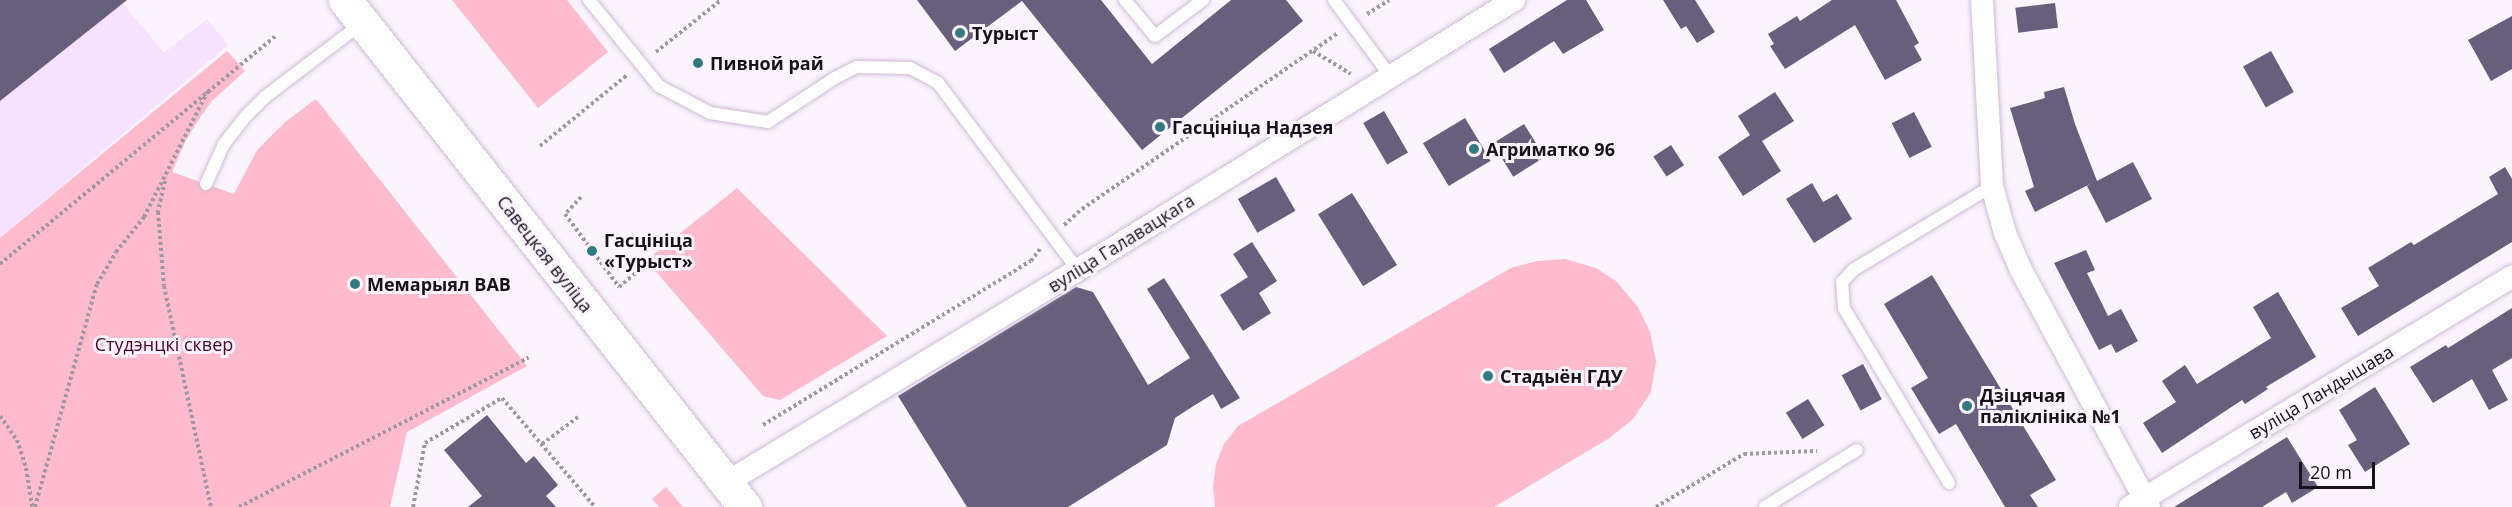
<!DOCTYPE html>
<html>
<head>
<meta charset="utf-8">
<style>
	body { margin:0 }
	#map { position:relative; width:2512px; height:507px; overflow:hidden; background:#fbf3fe; font-family:"Open Sans",sans-serif }
	div>[style] { position:absolute }
	[style*='--x'] { left:calc(var(--x)*1px); top:calc(var(--y)*1px); width:calc(var(--w)*1px); rotate:calc(var(--a)*1deg) }
	.built>* { inset:0; background:#f6e1fe }
	.green>* { inset:0; background:#febbcd }
	.building>* { inset:0; background:#66607c; transform-origin:0 0 }
	.path>* { height:4px; margin-top:-2px; transform-origin:0; background:repeating-linear-gradient(90deg,#9f97a2 0 3px,transparent 0 6px) }
	.roads { filter:drop-shadow(0 0 2px #cebad6) drop-shadow(0 0 2px #cebad6) }
	.service>* { height:12px; margin:-6px; padding:0 6px; transform-origin:6px; border-radius:6px; background:#fff }
	.minor>* { height:22px; margin:-11px; padding:0 11px; transform-origin:11px; border-radius:11px; background:#fff }
	.primary>* { height:33px; margin:-16.5px; padding:0 16.5px; transform-origin:16.5px; border-radius:16.5px; background:#fff }
	.dots>* { width:16px; height:16px; translate:-50% -50%; box-sizing:border-box; border:3px solid #fbf3fe; border-radius:50% }
	span { translate:-50% -50%; white-space:nowrap; text-align:center; line-height:1.15; -webkit-text-stroke:6px #fbf3fe; paint-order:stroke }
	.poi-label { font-size:18px; color:#19121c; font-weight:700 }
	.left { translate:0 -50%; text-align:left }
	.street-label { font-size:18px; color:#19121c }
	.park-label { font-size:18px; color:#560028 }
	.scale { position:absolute; left:2299px; top:462px; width:76px; height:27px; box-sizing:border-box; border:3px solid #19121c; border-top:0; padding-left:8px; font-size:18px; line-height:21px; white-space:nowrap; color:#19121c; -webkit-text-stroke:4px #fbf3fe; paint-order:stroke }
</style>
</head>
<body>
<div id="map">
	<div class="built">
		<i style="clip-path:polygon(0 0,120px 0,164px 53px,207px 19px,228px 45px,0 238px)"></i>
	</div>
	<div class="green">
		<i style="clip-path:polygon(452px 0,567px 0,608px 52px,538px 108px)"></i>
		<i style="clip-path:polygon(227px 51px,245px 71px,212px 101px,201px 116px,186px 140px,172px 172px,234px 194px,257px 150px,285px 122px,316px 99px,527px 366px,407px 432px,390px 507px,0 507px,0 238px)"></i>
		<i style="clip-path:polygon(737px 188px,887px 336px,780px 400px,763px 396px,652px 267px,653px 255px)"></i>
		<i style="clip-path:polygon(1565px 259px,1596px 268px,1616px 281px,1638px 307px,1650px 332px,1656px 361px,1651px 392px,1633px 419px,1608px 439px,1494px 507px,1215px 507px,1213px 486px,1216px 464px,1224px 444px,1238px 426px,1511px 268px,1537px 261px)"></i>
		<i style="clip-path:polygon(666px 487px,683px 507px,659px 507px,652px 499px)"></i>
	</div>
	<div class="building">
		<i style="clip-path:polygon(0 0,127px 0,0 101px)"></i>
		<i style="clip-path:polygon(917px 0,1101px 0,1152px 64px,1231px 0,1286px 0,1303px 21px,1142px 150px,1022px 1px,955px 51px)"></i>
		<i style="clip-path:polygon(1567px 0,1586px 0,1604px 30px,1563px 54px,1554px 41px,1504px 73px,1489px 49px)"></i>
		<i style="clip-path:polygon(1663px 0,1695px 0,1715px 32px,1697px 43px,1686px 26px,1681px 29px)"></i>
		<i style="clip-path:polygon(1832px 0,1896px 0,1919px 43px,1914px 46px,1922px 60px,1885px 80px,1855px 25px,1785px 69px,1770px 46px,1774px 44px,1768px 34px,1797px 16px,1800px 21px)"></i>
		<i style="left:2055px;top:3px;width:25px;height:40px;rotate:83deg"></i>
		<i style="clip-path:polygon(2512px 16px,2512px 69px,2491px 81px,2468px 40px)"></i>
		<i style="left:2271px;top:51px;width:47px;height:32px;rotate:61deg"></i>
		<i style="clip-path:polygon(2064px 87px,2075px 124px,2097px 181px,2133px 162px,2152px 199px,2106px 223px,2087px 186px,2092px 183px,2035px 212px,2025px 191px,2034px 187px,2010px 108px,2045px 98px,2044px 92px)"></i>
		<i style="clip-path:polygon(1775px 92px,1794px 121px,1762px 141px,1781px 171px,1743px 196px,1718px 157px,1750px 135px,1738px 116px)"></i>
		<i style="left:1384px;top:111px;width:48px;height:24px;rotate:60deg"></i>
		<i style="left:1914px;top:112px;width:39px;height:25px;rotate:63deg"></i>
		<i style="left:1465px;top:118px;width:50px;height:49px;rotate:59deg"></i>
		<i style="left:1524px;top:124px;width:39px;height:37px;rotate:58deg"></i>
		<i style="left:1671px;top:145px;width:24px;height:21px;rotate:57deg"></i>
		<i style="clip-path:polygon(2505px 167px,2512px 179px,2512px 242px,2358px 336px,2341px 308px,2379px 286px,2368px 268px,2411px 242px,2414px 245px,2498px 194px,2489px 177px)"></i>
		<i style="left:1276px;top:177px;width:39px;height:44px;rotate:60deg"></i>
		<i style="clip-path:polygon(1812px 183px,1823px 202px,1837px 194px,1852px 219px,1814px 243px,1786px 199px)"></i>
		<i style="left:1352px;top:193px;width:85px;height:40px;rotate:58deg"></i>
		<i style="clip-path:polygon(1252px 242px,1277px 281px,1259px 293px,1271px 313px,1243px 331px,1220px 295px,1248px 277px,1233px 254px)"></i>
		<i style="clip-path:polygon(2086px 250px,2095px 270px,2087px 273px,2108px 316px,2121px 309px,2138px 341px,2116px 353px,2111px 344px,2099px 350px,2054px 263px)"></i>
		<i style="clip-path:polygon(1932px 275px,2056px 480px,2030px 495px,2038px 507px,2005px 507px,1956px 424px,1939px 434px,1911px 388px,1928px 378px,1884px 304px)"></i>
		<i style="clip-path:polygon(1164px 278px,1240px 398px,1221px 409px,1213px 394px,1195px 405px,1175px 418px,1167px 445px,1068px 507px,967px 507px,898px 396px,1076px 287px,1093px 292px,1148px 385px,1190px 358px,1147px 289px)"></i>
		<i style="clip-path:polygon(2278px 292px,2316px 357px,2266px 387px,2268px 389px,2245px 404px,2242px 400px,2162px 453px,2143px 423px,2176px 402px,2162px 381px,2185px 365px,2197px 384px,2271px 338px,2253px 307px)"></i>
		<i style="clip-path:polygon(2512px 308px,2512px 358px,2492px 370px,2508px 400px,2489px 410px,2472px 379px,2433px 403px,2410px 367px,2446px 345px,2448px 348px)"></i>
		<i style="left:1863px;top:364px;width:40px;height:24px;rotate:62deg"></i>
		<i style="clip-path:polygon(2375px 387px,2410px 444px,2365px 472px,2348px 445px,2357px 440px,2339px 410px)"></i>
		<i style="left:1808px;top:399px;width:31px;height:26px;rotate:58deg"></i>
		<i style="clip-path:polygon(487px 415px,526px 463px,534px 456px,558px 485px,546px 496px,556px 507px,468px 507px,482px 496px,444px 450px)"></i>
		<i style="clip-path:polygon(2287px 437px,2318px 487px,2292px 503px,2286px 492px,2262px 507px,2174px 507px)"></i>
	</div>
	<div class="path">
		<i style="--x:1367;--y:14;--w:26;--a:-32"></i>
		<i style="--x:1313;--y:51;--w:44;--a:31.2"></i>
		<i style="--x:656;--y:52;--w:83;--a:-38.7"></i>
		<i style="--x:540;--y:146;--w:112;--a:-39.2"></i>
		<i style="--x:165;--y:181;--w:32;--a:103"></i>
		<i style="--x:158;--y:212;--w:74;--a:85.4"></i>
		<i style="--x:164;--y:286;--w:226;--a:78"></i>
		<i style="--x:581;--y:197;--w:23;--a:133"></i>
		<i style="--x:565;--y:214;--w:91;--a:53.5"></i>
		<i style="--x:619;--y:287;--w:26;--a:-40"></i>
		<i style="--x:1064;--y:225;--w:24;--a:-42"></i>
		<i style="--x:1082;--y:209;--w:311;--a:-34.5"></i>
		<i style="--x:0;--y:264;--w:358;--a:-39.6"></i>
		<i style="--x:0;--y:416;--w:29;--a:55"></i>
		<i style="--x:17;--y:440;--w:29;--a:72"></i>
		<i style="--x:26;--y:468;--w:39;--a:81"></i>
		<i style="--x:763;--y:425;--w:314;--a:-31.5"></i>
		<i style="--x:1031;--y:261;--w:15;--a:-53"></i>
		<i style="--x:542;--y:444;--w:45;--a:-36.9"></i>
		<i style="--x:35;--y:507;--w:231;--a:-74.5"></i>
		<i style="--x:97;--y:284;--w:37;--a:-59"></i>
		<i style="--x:116;--y:252;--w:45;--a:-51.3"></i>
		<i style="--x:144;--y:217;--w:141;--a:-63.1"></i>
		<i style="--x:239;--y:507;--w:326;--a:-27.3"></i>
		<i style="--x:413;--y:507;--w:65;--a:-79.4"></i>
		<i style="--x:425;--y:443;--w:89;--a:-30.3"></i>
		<i style="--x:502;--y:398;--w:143;--a:49.5"></i>
		<i style="--x:1656;--y:507;--w:103;--a:-31.1"></i>
		<i style="--x:1744;--y:454;--w:73;--a:-2.4"></i>
	</div>
	<div class="roads">
		<div class="service">
			<i style="--x:589;--y:0;--w:111;--a:50.9"></i>
			<i style="--x:659;--y:86;--w:58;--a:27.9"></i>
			<i style="--x:710;--y:113;--w:59;--a:8.8"></i>
			<i style="--x:768;--y:122;--w:80;--a:-33.3"></i>
			<i style="--x:835;--y:78;--w:25;--a:-27"></i>
			<i style="--x:857;--y:67;--w:53;--a:1.1"></i>
			<i style="--x:910;--y:68;--w:32;--a:28"></i>
			<i style="--x:938;--y:83;--w:234;--a:53.2"></i>
			<i style="--x:1125;--y:0;--w:47;--a:50.2"></i>
			<i style="--x:1155;--y:36;--w:60;--a:-36.9"></i>
			<i style="--x:1334;--y:0;--w:96;--a:53.5"></i>
			<i style="--x:206;--y:184;--w:44;--a:-65.8"></i>
			<i style="--x:224;--y:144;--w:36;--a:-52"></i>
			<i style="--x:246;--y:116;--w:27;--a:-45"></i>
			<i style="--x:265;--y:97;--w:122;--a:-37.3"></i>
			<i style="--x:1949;--y:483;--w:204;--a:-121"></i>
			<i style="--x:1844;--y:308;--w:26;--a:-94"></i>
			<i style="--x:1842;--y:282;--w:16;--a:-47"></i>
			<i style="--x:1853;--y:270;--w:162;--a:-31.1"></i>
			<i style="--x:1765;--y:507;--w:108;--a:-31.8"></i>
		</div>
		<div class="minor">
			<i style="--x:1982;--y:0;--w:186;--a:86.9"></i>
			<i style="--x:1992;--y:186;--w:49;--a:74.5"></i>
			<i style="--x:2005;--y:233;--w:40;--a:66.6"></i>
			<i style="--x:2021;--y:270;--w:269;--a:61.6"></i>
			<i style="--x:726;--y:483;--w:411;--a:-31.2"></i>
			<i style="--x:1078;--y:270;--w:513;--a:-31.77"></i>
			<i style="--x:2130;--y:507;--w:446;--a:-31.1"></i>
		</div>
		<div class="primary">
			<i style="--x:345;--y:0;--w:646;--a:51.73"></i>
		</div>
	</div>
	<div class="dots">
		<i style="left:960px;top:33px;background:#317a80"></i>
		<i style="left:698px;top:63px;background:#317a80"></i>
		<i style="left:1160px;top:127px;background:#317a80"></i>
		<i style="left:1474px;top:149px;background:#317a80"></i>
		<i style="left:592px;top:251px;background:#317a80"></i>
		<i style="left:355px;top:284px;background:#317a80"></i>
		<i style="left:1488px;top:376px;background:#317a80"></i>
		<i style="left:1967px;top:406px;background:#317a80"></i>
	</div>
	<div class="poi-label">
		<span class="left" style="left:972px;top:33px">Турыст</span>
		<span class="left" style="left:710px;top:63px">Пивной рай</span>
		<span class="left" style="left:1172px;top:127px">Гасцініца Надзея</span>
		<span class="left" style="left:1486px;top:149px">Агриматко 96</span>
		<span class="left" style="left:604px;top:251px">Гасцініца<br>«Турыст»</span>
		<span class="left" style="left:367px;top:284px">Мемарыял ВАВ</span>
		<span class="left" style="left:1500px;top:376px">Стадыён ГДУ</span>
		<span class="left" style="left:1980px;top:406px">Дзіцячая<br>паліклініка №1</span>
	</div>
	<div class="street-label">
		<span style="left:1121px;top:243px;rotate:-32deg">вуліца Галавацкага</span>
		<span style="left:545px;top:254px;rotate:52deg">Савецкая вуліца</span>
		<span style="left:2321px;top:392px;rotate:-31deg">вуліца Ландышава</span>
	</div>
	<div class="park-label">
		<span style="left:164px;top:344px">Студэнцкі сквер</span>
	</div>
	<div class="scale">20 m</div>
</div>
</body>
</html>
